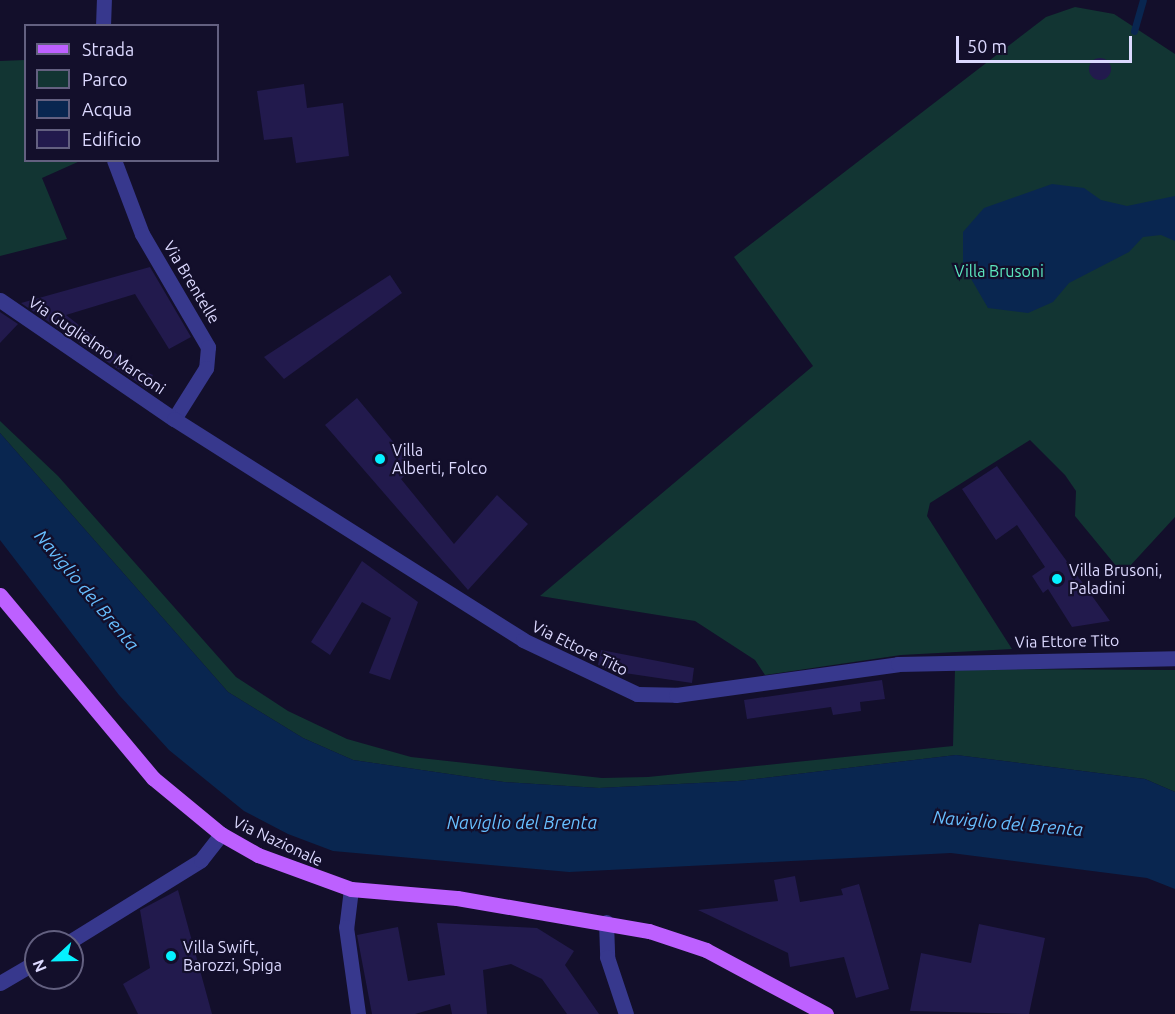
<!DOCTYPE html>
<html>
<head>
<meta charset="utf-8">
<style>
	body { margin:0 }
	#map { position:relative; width:1175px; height:1014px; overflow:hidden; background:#130f2b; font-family:Ubuntu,sans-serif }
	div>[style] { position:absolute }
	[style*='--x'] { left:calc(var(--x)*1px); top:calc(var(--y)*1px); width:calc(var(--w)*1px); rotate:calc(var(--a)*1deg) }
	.green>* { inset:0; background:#123533 }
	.water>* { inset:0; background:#092650 }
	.stream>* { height:7px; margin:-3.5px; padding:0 3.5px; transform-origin:3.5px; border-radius:3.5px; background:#092650 }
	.building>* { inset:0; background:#221a4d }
	.round { border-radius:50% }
	.minor>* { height:15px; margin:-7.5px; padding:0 7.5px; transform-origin:7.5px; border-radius:7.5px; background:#37388d }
	.major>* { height:15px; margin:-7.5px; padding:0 7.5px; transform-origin:7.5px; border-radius:7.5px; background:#bd60ff }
	.dots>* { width:16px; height:16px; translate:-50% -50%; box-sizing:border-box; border:3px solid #130f2b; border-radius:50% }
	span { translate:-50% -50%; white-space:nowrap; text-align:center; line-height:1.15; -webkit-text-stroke:4.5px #130f2b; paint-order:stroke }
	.park-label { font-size:16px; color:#5ce8bf }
	.street-label { font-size:16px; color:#dcd9ff }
	.poi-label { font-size:16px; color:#dcd9ff }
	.left { translate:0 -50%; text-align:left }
	.water-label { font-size:18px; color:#67bfff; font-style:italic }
	.legend { position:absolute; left:24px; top:24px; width:195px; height:138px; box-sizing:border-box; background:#130f2b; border:2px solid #636080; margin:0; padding:8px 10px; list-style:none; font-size:18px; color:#dcd9ff }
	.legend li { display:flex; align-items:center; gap:12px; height:30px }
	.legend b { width:30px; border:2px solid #636080 }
	.north { position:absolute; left:24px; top:930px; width:60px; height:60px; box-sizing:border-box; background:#130f2b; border:2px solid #636080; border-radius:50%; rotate:248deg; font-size:16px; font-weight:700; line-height:24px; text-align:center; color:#dcd9ff }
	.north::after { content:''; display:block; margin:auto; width:21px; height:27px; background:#05f1ff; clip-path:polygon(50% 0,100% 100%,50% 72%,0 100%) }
	.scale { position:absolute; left:956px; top:36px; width:176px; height:27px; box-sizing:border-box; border:3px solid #dcd9ff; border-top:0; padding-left:8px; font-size:18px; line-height:21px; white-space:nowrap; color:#dcd9ff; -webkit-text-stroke:4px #130f2b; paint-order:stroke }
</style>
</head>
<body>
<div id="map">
	<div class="green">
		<i style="clip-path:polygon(1075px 7px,1114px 14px,1175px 54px,1175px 517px,1129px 567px,1117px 567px,1075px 516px,1076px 491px,1065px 475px,1030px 440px,930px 503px,927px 516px,1012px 649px,901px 655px,765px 675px,755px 660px,695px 621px,540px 596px,813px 366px,734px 257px,1046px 17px)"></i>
		<i style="clip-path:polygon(25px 60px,26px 160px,80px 161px,42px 178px,67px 239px,0 256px,0 61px)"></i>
		<i style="clip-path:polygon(0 421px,58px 476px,236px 677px,288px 711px,347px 739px,411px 757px,602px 778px,648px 777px,953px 746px,955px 669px,1175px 670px,1175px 792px,1145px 779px,956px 755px,738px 781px,599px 788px,504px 782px,353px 760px,303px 738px,228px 692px,0 433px)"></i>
	</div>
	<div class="water">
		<i style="clip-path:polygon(1052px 184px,1084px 188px,1101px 200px,1127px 206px,1175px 196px,1175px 241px,1161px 235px,1143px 237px,1129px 252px,1069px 283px,1053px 302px,1028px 313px,988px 308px,963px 265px,963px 232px,984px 208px)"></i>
		<i style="clip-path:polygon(0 433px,228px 692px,303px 738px,353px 760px,504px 782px,599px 788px,738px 781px,956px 755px,1145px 779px,1175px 792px,1175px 889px,1147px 878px,951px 853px,569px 872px,333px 851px,288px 834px,244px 811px,169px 750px,119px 695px,0 540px)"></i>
	</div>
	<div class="stream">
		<i style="--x:1134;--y:31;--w:32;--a:-74"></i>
	</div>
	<div class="building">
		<i class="round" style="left:1089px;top:58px;width:22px;height:22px"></i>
		<i style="clip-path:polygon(304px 84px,307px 108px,343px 103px,349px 156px,296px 163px,292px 137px,264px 140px,257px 91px)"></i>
		<i style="clip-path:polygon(150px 267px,191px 337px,169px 349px,135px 294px,66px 315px,132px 366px,153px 375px,147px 389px,21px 303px)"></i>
		<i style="clip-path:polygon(390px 275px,402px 293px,284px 379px,264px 357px)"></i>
		<i style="clip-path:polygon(0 312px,18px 324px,0 343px)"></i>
		<i style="clip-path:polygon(357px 398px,414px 467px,401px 479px,454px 544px,497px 495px,528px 524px,468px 590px,325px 425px)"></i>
		<i style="clip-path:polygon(997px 466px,1082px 582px,1110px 621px,1072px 627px,1048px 589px,1043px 593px,1032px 576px,1045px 567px,1017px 525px,996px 540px,962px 489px)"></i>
		<i style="clip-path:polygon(362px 561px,418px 602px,390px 680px,369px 673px,391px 618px,362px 602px,330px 655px,311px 642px)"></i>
		<i style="clip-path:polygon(601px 650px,694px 668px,692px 683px,611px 671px,598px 665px)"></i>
		<i style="clip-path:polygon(882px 680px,885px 699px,860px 702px,861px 711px,833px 715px,831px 707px,747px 719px,744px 700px)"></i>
		<i style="clip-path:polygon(795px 876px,800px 902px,843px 895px,841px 889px,859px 884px,889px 989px,856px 998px,844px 957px,790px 967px,788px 953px,698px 910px,778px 901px,774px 880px)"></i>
		<i style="clip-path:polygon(178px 890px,212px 1014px,138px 1014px,123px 984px,150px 968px,140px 910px)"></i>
		<i style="clip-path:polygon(437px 923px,537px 928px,574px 951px,565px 965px,599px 1014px,567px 1014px,542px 979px,511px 964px,483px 970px,487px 1014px,452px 1014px,450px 1004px,415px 1014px,372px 1014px,357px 935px,398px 927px,408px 981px,445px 975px)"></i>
		<i style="clip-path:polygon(979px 924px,1045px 938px,1029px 1014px,910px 1011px,921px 953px,971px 963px)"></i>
	</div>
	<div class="minor">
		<i style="--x:103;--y:26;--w:26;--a:-88"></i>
		<i style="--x:114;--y:160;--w:79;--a:69.3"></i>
		<i style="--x:142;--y:234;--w:131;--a:59.7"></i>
		<i style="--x:208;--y:347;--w:21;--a:95"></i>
		<i style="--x:206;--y:368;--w:60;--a:122.1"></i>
		<i style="--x:0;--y:300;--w:211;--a:34.4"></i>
		<i style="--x:174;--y:419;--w:413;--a:32.3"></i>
		<i style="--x:523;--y:640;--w:126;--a:25.3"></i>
		<i style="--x:637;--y:694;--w:39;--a:1"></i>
		<i style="--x:676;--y:695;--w:224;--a:-7.9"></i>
		<i style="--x:898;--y:664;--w:277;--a:-1.2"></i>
		<i style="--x:351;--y:889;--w:38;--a:97"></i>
		<i style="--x:346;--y:927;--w:88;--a:82.1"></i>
		<i style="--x:606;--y:922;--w:35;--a:88"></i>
		<i style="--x:607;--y:957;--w:60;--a:71.6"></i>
		<i style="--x:69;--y:942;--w:155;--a:-31.8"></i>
		<i style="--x:201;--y:860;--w:33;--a:-52"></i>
		<i style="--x:0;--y:983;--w:42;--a:-30.3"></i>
	</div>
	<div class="major">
		<i style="--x:0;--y:595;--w:239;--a:50.1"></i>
		<i style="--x:153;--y:778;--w:88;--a:39.5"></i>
		<i style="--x:221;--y:834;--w:43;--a:29.6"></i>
		<i style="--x:258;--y:855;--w:99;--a:20.1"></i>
		<i style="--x:351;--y:889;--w:106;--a:4.9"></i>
		<i style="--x:457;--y:898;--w:195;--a:9.8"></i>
		<i style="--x:649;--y:931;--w:60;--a:18.4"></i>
		<i style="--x:706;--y:950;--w:136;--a:28.1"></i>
	</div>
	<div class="dots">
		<i style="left:380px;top:459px;background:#05f1ff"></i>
		<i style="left:1057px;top:579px;background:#05f1ff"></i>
		<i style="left:171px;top:956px;background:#05f1ff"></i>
	</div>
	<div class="park-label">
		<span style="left:999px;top:271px">Villa Brusoni</span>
	</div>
	<div class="street-label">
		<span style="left:192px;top:282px;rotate:59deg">Via Brentelle</span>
		<span style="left:97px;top:345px;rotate:34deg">Via Guglielmo Marconi</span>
		<span style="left:1067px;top:641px;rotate:-1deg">Via Ettore Tito</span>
		<span style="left:580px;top:648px;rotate:26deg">Via Ettore Tito</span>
		<span style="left:278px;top:841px;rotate:25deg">Via Nazionale</span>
	</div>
	<div class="poi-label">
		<span class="left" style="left:392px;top:459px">Villa<br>Alberti, Folco</span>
		<span class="left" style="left:1069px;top:579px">Villa Brusoni,<br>Paladini</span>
		<span class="left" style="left:183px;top:956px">Villa Swift,<br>Barozzi, Spiga</span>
	</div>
	<div class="water-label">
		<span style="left:87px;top:590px;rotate:50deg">Naviglio del Brenta</span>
		<span style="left:522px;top:822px">Naviglio del Brenta</span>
		<span style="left:1008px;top:823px;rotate:5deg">Naviglio del Brenta</span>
	</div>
	<ul class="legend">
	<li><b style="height:8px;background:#bd60ff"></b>Strada</li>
	<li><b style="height:16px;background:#123533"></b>Parco</li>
	<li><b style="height:16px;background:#092650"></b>Acqua</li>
	<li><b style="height:16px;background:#221a4d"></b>Edificio</li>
	</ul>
	<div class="north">N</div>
	<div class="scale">50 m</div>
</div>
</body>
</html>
